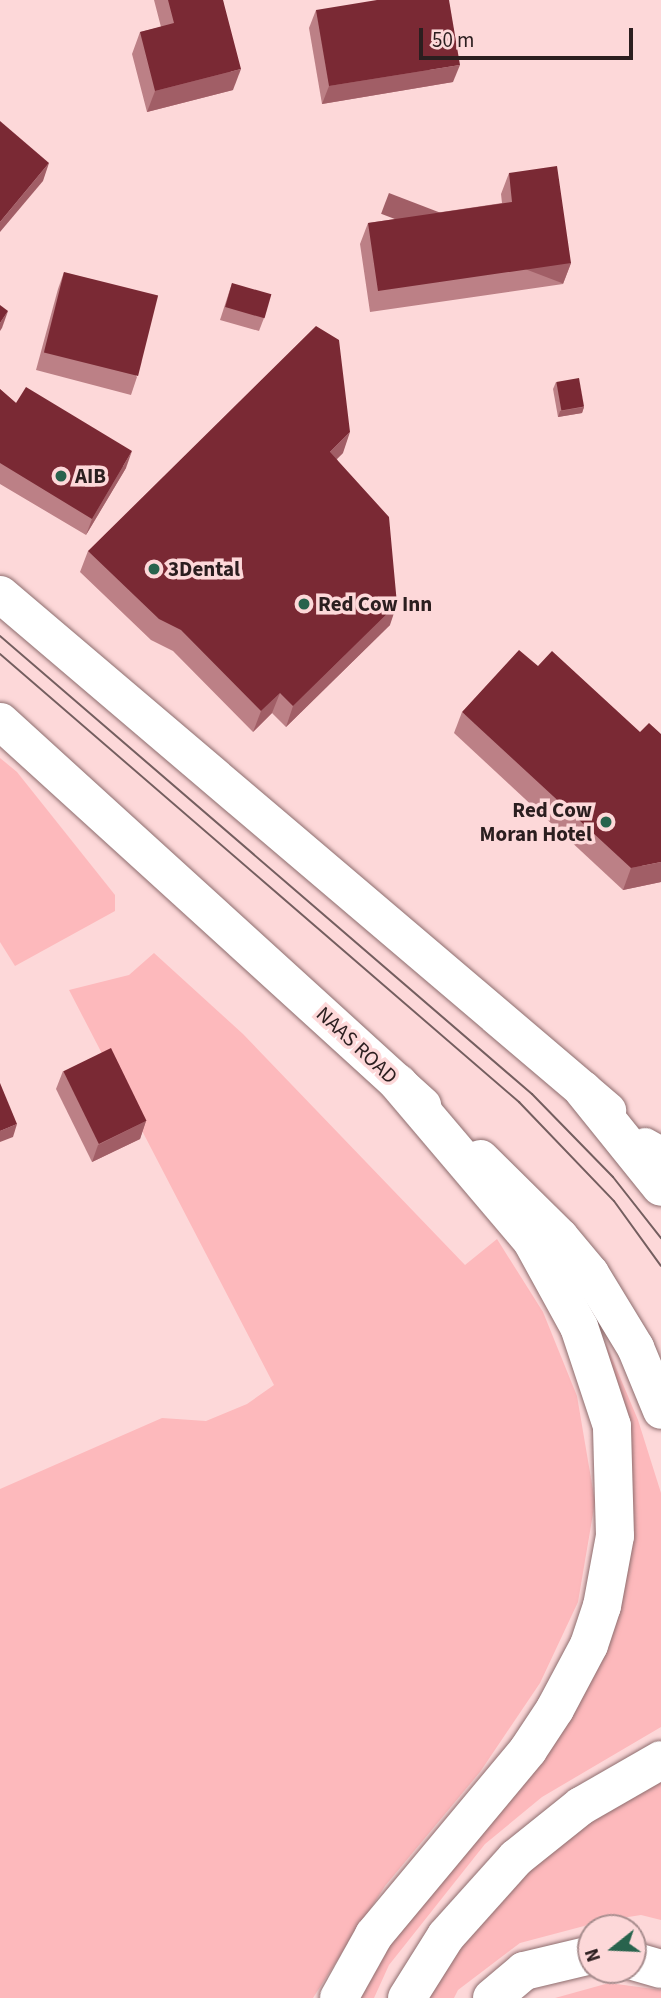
<!DOCTYPE html>
<html>
<head>
<meta charset="utf-8">
<style>
	body { margin:0 }
	#map { position:relative; width:661px; height:1998px; overflow:hidden; background:#fdd8d9; font-family:"Source Sans 3",sans-serif }
	div>[style] { position:absolute }
	[style*='--x'] { left:calc(var(--x)*1px); top:calc(var(--y)*1px); width:calc(var(--w)*1px); rotate:calc(var(--a)*1deg) }
	.green>* { inset:0; background:#fdb9bc }
	.roads { filter:drop-shadow(0 0 2px #8d6d6e) drop-shadow(0 0 2px #8d6d6e) }
	.tertiary>* { height:32px; margin:-16px; padding:0 16px; transform-origin:16px; border-radius:16px; background:#fff }
	.secondary>* { height:37px; margin:-18.5px; padding:0 18.5px; transform-origin:18.5px; border-radius:18.5px; background:#fff }
	.motorway>* { height:38px; margin:-19px; padding:0 19px; transform-origin:19px; border-radius:19px; background:#fff }
	.tram>* { height:2px; margin:-1px; padding:0 1px; transform-origin:1px; border-radius:1px; background:#745e5f }
	.wall>* { inset:0; background:#bc8086 }
	.shaded-wall>* { inset:0; background:#a15e66; transform-origin:0 0 }
	.building>* { inset:0; background:#7a2934; transform-origin:0 0 }
	.dots>* { width:19px; height:19px; translate:-50% -50%; box-sizing:border-box; border:4px solid #fdd8d9; border-radius:50% }
	span { translate:-50% -50%; white-space:nowrap; text-align:center; line-height:1.15; -webkit-text-stroke:7px #fdd8d9; paint-order:stroke }
	.poi-label { font-size:21px; color:#2b1e1f; font-weight:700 }
	.left { translate:0 -50%; text-align:left }
	.right { translate:-100% -50%; text-align:right }
	.street-label { font-size:21px; color:#2b1e1f }
	.north { position:absolute; left:577px; top:1914px; width:70px; height:70px; box-sizing:border-box; background:#fdd8d9; border:2px solid #a98e8f; border-radius:50%; rotate:252deg; font-size:19px; font-weight:700; line-height:28px; text-align:center; color:#2b1e1f }
	.north::after { content:''; display:block; margin:auto; width:24px; height:32px; background:#28634d; clip-path:polygon(50% 0,100% 100%,50% 72%,0 100%) }
	.scale { position:absolute; left:419px; top:28px; width:214px; height:32px; box-sizing:border-box; border:4px solid #2b1e1f; border-top:0; padding-left:9px; font-size:21px; line-height:24px; white-space:nowrap; color:#2b1e1f; -webkit-text-stroke:5px #fdd8d9; paint-order:stroke }
</style>
</head>
<body>
<div id="map">
	<div class="green">
		<i style="clip-path:polygon(0 758px,17px 772px,115px 895px,115px 911px,15px 966px,0 942px)"></i>
		<i style="clip-path:polygon(154px 953px,243px 1034px,465px 1265px,497px 1239px,543px 1312px,577px 1396px,595px 1502px,578px 1602px,540px 1683px,480px 1772px,385px 1886px,313px 1998px,0 1998px,0 1489px,162px 1418px,206px 1421px,247px 1404px,274px 1385px,69px 990px,129px 975px)"></i>
		<i style="clip-path:polygon(606px 1344px,638px 1420px,661px 1493px,661px 1727px,542px 1797px,485px 1844px,389px 1965px,374px 1998px,355px 1998px,368px 1971px,567px 1726px,631px 1457px)"></i>
		<i style="clip-path:polygon(661px 1779px,661px 1920px,641px 1915px,603px 1921px,520px 1943px,458px 1990px,454px 1998px,427px 1998px,457px 1945px,520px 1875px,579px 1823px)"></i>
		<i style="clip-path:polygon(609px 1983px,661px 1990px,661px 1998px,555px 1998px)"></i>
	</div>
	<div class="roads">
		<div class="tertiary">
			<i style="--x:645;--y:1144;--w:18;--a:29"></i>
		</div>
		<div class="secondary">
			<i style="--x:0;--y:594;--w:797;--a:40.37"></i>
			<i style="--x:0;--y:721;--w:571;--a:42.3"></i>
			<i style="--x:480;--y:1158;--w:112;--a:44.6"></i>
			<i style="--x:560;--y:1237;--w:47;--a:50.2"></i>
			<i style="--x:590;--y:1273;--w:87;--a:58.7"></i>
			<i style="--x:635;--y:1347;--w:68;--a:67.6"></i>
		</div>
		<div class="motorway">
			<i style="--x:583;--y:1090;--w:124;--a:51.2"></i>
			<i style="--x:633;--y:1961;--w:29;--a:16"></i>
			<i style="--x:339;--y:1998;--w:72;--a:-60.9"></i>
			<i style="--x:374;--y:1935;--w:241;--a:-50.2"></i>
			<i style="--x:528;--y:1750;--w:49;--a:-56.6"></i>
			<i style="--x:555;--y:1709;--w:72;--a:-62"></i>
			<i style="--x:589;--y:1645;--w:41;--a:-71.6"></i>
			<i style="--x:602;--y:1606;--w:71;--a:-79.5"></i>
			<i style="--x:615;--y:1536;--w:110;--a:-91.6"></i>
			<i style="--x:612;--y:1426;--w:104;--a:-108.4"></i>
			<i style="--x:579;--y:1327;--w:98;--a:-118.7"></i>
			<i style="--x:532;--y:1241;--w:207;--a:-130.3"></i>
			<i style="--x:407;--y:1998;--w:73;--a:-57.8"></i>
			<i style="--x:446;--y:1936;--w:105;--a:-48.1"></i>
			<i style="--x:516;--y:1858;--w:83;--a:-38.7"></i>
			<i style="--x:581;--y:1806;--w:92;--a:-29.9"></i>
			<i style="--x:492;--y:1998;--w:42;--a:-40.2"></i>
			<i style="--x:524;--y:1971;--w:69;--a:-13.4"></i>
		</div>
	</div>
	<div class="tram">
		<i style="--x:0;--y:636;--w:702;--a:40.73"></i>
		<i style="--x:532;--y:1094;--w:116;--a:45.7"></i>
		<i style="--x:613;--y:1177;--w:78;--a:51.8"></i>
		<i style="--x:0;--y:654;--w:686;--a:40.8"></i>
		<i style="--x:519;--y:1102;--w:137;--a:46.2"></i>
		<i style="--x:614;--y:1201;--w:80;--a:54.1"></i>
	</div>
	<div class="wall">
		<i style="clip-path:polygon(154px 0,223px 0,233px 90px,147px 112px,132px 54px,140px 32px,161px 27px)"></i>
		<i style="clip-path:polygon(316px 10px,453px 82px,322px 104px,309px 28px)"></i>
		<i style="clip-path:polygon(509px 173px,571px 263px,563px 284px,370px 312px,360px 244px,368px 223px,502px 203px,501px 194px)"></i>
		<i style="clip-path:polygon(64px 272px,137px 377px,131px 395px,36px 370px,58px 289px)"></i>
		<i style="clip-path:polygon(232px 283px,264px 318px,259px 331px,220px 320px)"></i>
		<i style="clip-path:polygon(556px 382px,584px 407px,582px 413px,558px 417px,553px 389px)"></i>
		<i style="clip-path:polygon(0 389px,16px 403px,126px 468px,86px 535px,0 484px)"></i>
		<i style="clip-path:polygon(343px 453px,337px 459px,390px 625px,286px 727px,272px 713px,253px 732px,173px 651px,151px 640px,80px 572px,88px 551px)"></i>
		<i style="clip-path:polygon(462px 712px,661px 882px,623px 890px,454px 733px)"></i>
		<i style="clip-path:polygon(63px 1071px,146px 1121px,140px 1139px,92px 1162px,56px 1089px)"></i>
	</div>
	<div class="shaded-wall">
		<i style="clip-path:polygon(460px 65px,453px 82px,322px 104px,329px 86px)"></i>
		<i style="clip-path:polygon(241px 69px,233px 90px,147px 112px,155px 91px)"></i>
		<i style="clip-path:polygon(49px 163px,43px 181px,0 232px,0 222px)"></i>
		<i style="left:571px;top:263px;width:22px;height:195px;rotate:111deg"></i>
		<i style="clip-path:polygon(8px 311px,2px 328px,0 331px,0 323px)"></i>
		<i style="clip-path:polygon(584px 407px,582px 413px,558px 417px,560px 411px)"></i>
		<i style="clip-path:polygon(350px 432px,343px 453px,323px 472px,330px 452px)"></i>
		<i style="clip-path:polygon(132px 451px,126px 468px,86px 535px,92px 519px)"></i>
		<i style="clip-path:polygon(397px 604px,390px 625px,286px 727px,293px 706px)"></i>
		<i style="clip-path:polygon(280px 693px,272px 713px,253px 732px,261px 711px)"></i>
		<i style="clip-path:polygon(661px 862px,661px 882px,623px 890px,631px 868px)"></i>
		<i style="clip-path:polygon(146px 1121px,140px 1139px,92px 1162px,98px 1145px)"></i>
		<i style="clip-path:polygon(17px 1124px,13px 1137px,0 1142px,0 1131px)"></i>
	</div>
	<div class="building">
		<i style="clip-path:polygon(168px 0,223px 0,241px 69px,155px 91px,140px 32px,174px 23px)"></i>
		<i style="clip-path:polygon(377px 0,449px 0,460px 65px,329px 86px,316px 10px)"></i>
		<i style="clip-path:polygon(0 121px,49px 163px,0 222px)"></i>
		<i style="clip-path:polygon(557px 166px,571px 263px,378px 291px,368px 223px,512px 202px,509px 173px)"></i>
		<i style="left:64px;top:272px;width:97px;height:83px;rotate:14deg"></i>
		<i style="left:232px;top:283px;width:41px;height:25px;rotate:16deg"></i>
		<i style="clip-path:polygon(0 305px,8px 311px,0 323px)"></i>
		<i style="clip-path:polygon(316px 326px,339px 340px,350px 432px,330px 452px,389px 517px,397px 604px,293px 706px,280px 693px,261px 711px,181px 630px,159px 619px,88px 551px)"></i>
		<i style="left:579px;top:378px;width:29px;height:23px;rotate:80deg"></i>
		<i style="clip-path:polygon(26px 387px,132px 451px,92px 519px,0 463px,0 389px,16px 403px)"></i>
		<i style="clip-path:polygon(519px 650px,538px 666px,552px 651px,640px 732px,649px 723px,661px 734px,661px 862px,631px 868px,462px 712px)"></i>
		<i style="left:111px;top:1048px;width:81px;height:53px;rotate:64deg"></i>
		<i style="clip-path:polygon(0 1083px,17px 1124px,0 1131px)"></i>
	</div>
	<div class="dots">
		<i style="left:61px;top:476px;background:#28634d"></i>
		<i style="left:154px;top:569px;background:#28634d"></i>
		<i style="left:304px;top:604px;background:#28634d"></i>
		<i style="left:606px;top:822px;background:#28634d"></i>
	</div>
	<div class="poi-label">
		<span class="left" style="left:75px;top:476px">AIB</span>
		<span class="left" style="left:168px;top:569px">3Dental</span>
		<span class="left" style="left:318px;top:604px">Red Cow Inn</span>
		<span class="right" style="left:592px;top:822px">Red Cow<br>Moran Hotel</span>
	</div>
	<div class="street-label">
		<span style="left:357px;top:1045px;rotate:43deg">NAAS ROAD</span>
	</div>
	<div class="north">N</div>
	<div class="scale">50 m</div>
</div>
</body>
</html>
